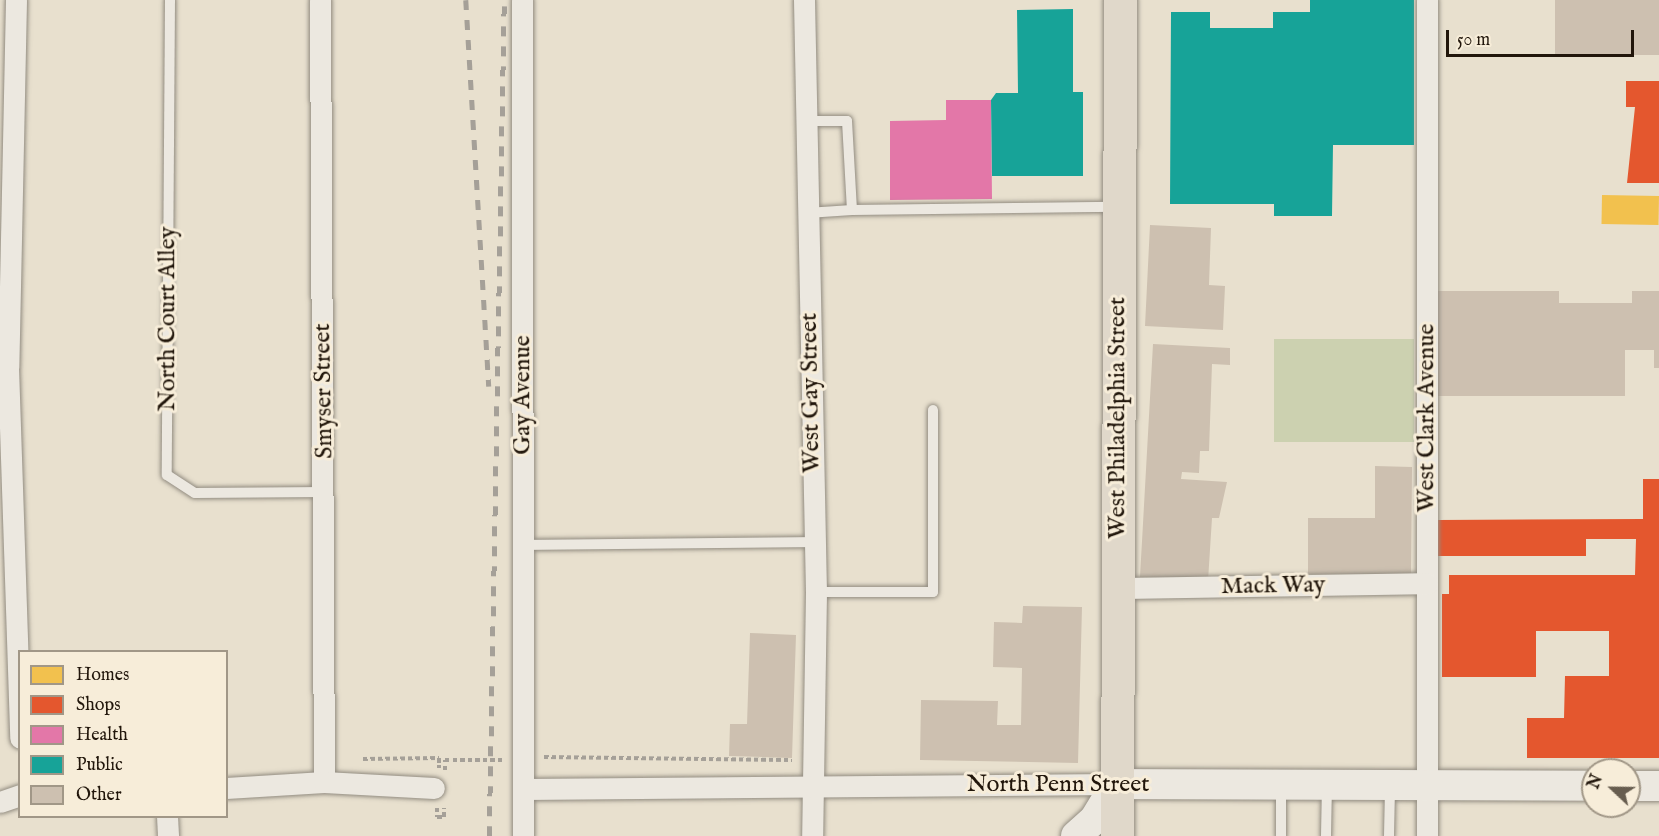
<!DOCTYPE html>
<html>
<head>
<meta charset="utf-8">
<style>
	body { margin:0 }
	#map { position:relative; width:1659px; height:836px; overflow:hidden; background:#e8e0ce; font-family:"IM FELL English",serif }
	div>[style] { position:absolute }
	[style*='--x'] { left:calc(var(--x)*1px); top:calc(var(--y)*1px); width:calc(var(--w)*1px); rotate:calc(var(--a)*1deg) }
	.green>* { inset:0; background:#ccd1b0; transform-origin:0 0 }
	.homes>* { inset:0; background:#f2c14e; transform-origin:0 0 }
	.shops>* { inset:0; background:#e4572e }
	.health>* { inset:0; background:#e377a8 }
	.public>* { inset:0; background:#17a398 }
	.building>* { inset:0; background:#cdc0b0; transform-origin:0 0 }
	.path>* { height:4px; margin-top:-2px; transform-origin:0; background:repeating-linear-gradient(90deg,#a5a098 0 4.5px,transparent 0 7.5px) }
	.roads { filter:drop-shadow(0 0 2px #928c81) drop-shadow(0 0 2px #928c81) }
	.lane>* { height:10px; margin:-5px; padding:0 5px; transform-origin:5px; border-radius:5px; background:#ece8e0 }
	.street>* { height:21px; margin:-10.5px; padding:0 10.5px; transform-origin:10.5px; border-radius:10.5px; background:#ece8e0 }
	.secondary>* { height:30px; margin:-15px; padding:0 15px; transform-origin:15px; border-radius:15px; background:#ece8e0 }
	.primary>* { height:33px; margin:-16.5px; padding:0 16.5px; transform-origin:16.5px; border-radius:16.5px; background:#e0d8ca }
	.rail>* { height:4.5px; margin-top:-2.25px; transform-origin:0; background:repeating-linear-gradient(90deg,#a5a098 0 10px,transparent 0 20px) }
	.path-bridge>* { height:4px; margin-top:-2px; transform-origin:0; background:repeating-linear-gradient(90deg,#a5a098 0 4.5px,transparent 0 7.5px) }
	span { translate:-50% -50%; white-space:nowrap; text-align:center; line-height:1.15; -webkit-text-stroke:6px #f7edd9; paint-order:stroke }
	.street-label { font-size:24px; color:#21160b }
	.legend { position:absolute; left:18px; top:650px; width:210px; height:168px; box-sizing:border-box; background:#f7edd9; border:2px solid #a19787; margin:0; padding:8px 10px; list-style:none; font-size:18px; color:#21160b }
	.legend li { display:flex; align-items:center; gap:12px; height:30px }
	.legend b { width:30px; border:2px solid #a19787 }
	.north { position:absolute; left:1581px; top:758px; width:60px; height:60px; box-sizing:border-box; background:#f7edd9; border:2px solid #a19787; border-radius:50%; rotate:292deg; font-size:16px; font-weight:700; line-height:24px; text-align:center; color:#21160b }
	.north::after { content:''; display:block; margin:auto; width:21px; height:27px; background:#675d4f; clip-path:polygon(50% 0,100% 100%,50% 72%,0 100%) }
	.scale { position:absolute; left:1446px; top:30px; width:188px; height:27px; box-sizing:border-box; border:3px solid #21160b; border-top:0; padding-left:8px; font-size:18px; line-height:21px; white-space:nowrap; color:#21160b; -webkit-text-stroke:4px #f7edd9; paint-order:stroke }
</style>
</head>
<body>
<div id="map">
	<div class="green">
		<i style="left:1414px;top:339px;width:103px;height:140px;rotate:90deg"></i>
	</div>
	<div class="homes">
		<i style="left:1602px;top:195px;width:57px;height:29px;rotate:1deg"></i>
	</div>
	<div class="shops">
		<i style="clip-path:polygon(1626px 81px,1659px 81px,1659px 183px,1627px 183px,1635px 107px,1626px 107px)"></i>
		<i style="clip-path:polygon(1643px 479px,1659px 479px,1659px 758px,1527px 758px,1527px 718px,1564px 718px,1565px 676px,1609px 676px,1609px 631px,1536px 631px,1536px 677px,1442px 677px,1442px 594px,1449px 594px,1449px 575px,1635px 575px,1636px 539px,1586px 539px,1586px 556px,1437px 556px,1438px 520px,1643px 519px)"></i>
	</div>
	<div class="health">
		<i style="clip-path:polygon(946px 100px,991px 100px,992px 199px,890px 200px,890px 121px,946px 120px)"></i>
	</div>
	<div class="public">
		<i style="clip-path:polygon(1310px 0,1414px 0,1414px 145px,1333px 145px,1332px 216px,1274px 216px,1274px 204px,1170px 204px,1171px 12px,1210px 12px,1210px 28px,1273px 28px,1273px 12px,1310px 12px)"></i>
		<i style="clip-path:polygon(1073px 9px,1073px 92px,1083px 92px,1083px 176px,992px 176px,991px 100px,996px 93px,1018px 93px,1017px 10px)"></i>
	</div>
	<div class="building">
		<i style="left:1555px;top:0;width:104px;height:55px"></i>
		<i style="clip-path:polygon(1150px 225px,1211px 228px,1209px 285px,1225px 286px,1223px 330px,1145px 326px)"></i>
		<i style="clip-path:polygon(1437px 291px,1559px 291px,1559px 303px,1632px 303px,1632px 291px,1659px 291px,1659px 368px,1654px 368px,1654px 350px,1625px 350px,1625px 396px,1436px 396px)"></i>
		<i style="clip-path:polygon(1153px 344px,1230px 348px,1230px 365px,1212px 364px,1209px 451px,1200px 451px,1199px 473px,1182px 472px,1181px 479px,1227px 482px,1219px 518px,1212px 518px,1208px 581px,1140px 577px)"></i>
		<i style="clip-path:polygon(1375px 466px,1412px 467px,1411px 574px,1308px 574px,1308px 518px,1375px 518px)"></i>
		<i style="clip-path:polygon(1023px 606px,1082px 607px,1078px 763px,920px 760px,921px 700px,998px 701px,997px 725px,1021px 725px,1022px 668px,993px 667px,994px 622px,1022px 623px)"></i>
		<i style="clip-path:polygon(750px 633px,796px 635px,792px 758px,729px 756px,730px 724px,747px 724px)"></i>
	</div>
	<div class="path">
		<i style="--x:544;--y:757;--w:248;--a:0.7"></i>
		<i style="--x:363;--y:759;--w:76;--a:-0.8"></i>
		<i style="--x:439;--y:758;--w:10;--a:90"></i>
		<i style="--x:445;--y:770;--w:10;--a:-90"></i>
		<i style="--x:437;--y:808;--w:9;--a:90"></i>
		<i style="--x:437;--y:817;--w:7;--a:0"></i>
		<i style="--x:444;--y:817;--w:9;--a:-90"></i>
	</div>
	<div class="roads">
		<div class="lane">
			<i style="--x:170;--y:0;--w:475;--a:90.4"></i>
			<i style="--x:167;--y:475;--w:33;--a:33"></i>
			<i style="--x:195;--y:493;--w:130;--a:-0.4"></i>
			<i style="--x:807;--y:121;--w:40;--a:0"></i>
			<i style="--x:847;--y:121;--w:89;--a:86.8"></i>
			<i style="--x:852;--y:210;--w:264;--a:-0.7"></i>
			<i style="--x:807;--y:213;--w:45;--a:-3.8"></i>
			<i style="--x:523;--y:545;--w:292;--a:-0.6"></i>
			<i style="--x:816;--y:592;--w:117;--a:0"></i>
			<i style="--x:933;--y:592;--w:182;--a:-90"></i>
			<i style="--x:1281;--y:836;--w:51;--a:-90"></i>
			<i style="--x:1326;--y:836;--w:50;--a:-88.9"></i>
			<i style="--x:1389;--y:836;--w:48;--a:-88.8"></i>
		</div>
		<div class="street">
			<i style="--x:16;--y:0;--w:367;--a:91.2"></i>
			<i style="--x:8;--y:367;--w:371;--a:88.1"></i>
			<i style="--x:320;--y:0;--w:782;--a:89.71"></i>
			<i style="--x:522;--y:0;--w:836;--a:89.93"></i>
			<i style="--x:804;--y:0;--w:592;--a:88.84"></i>
			<i style="--x:816;--y:592;--w:244;--a:90.9"></i>
			<i style="--x:1427;--y:0;--w:836;--a:90"></i>
			<i style="--x:1118;--y:588;--w:309;--a:-0.9"></i>
			<i style="--x:226;--y:788;--w:98;--a:-3.5"></i>
			<i style="--x:324;--y:782;--w:110;--a:3.1"></i>
			<i style="--x:524;--y:789;--w:592;--a:-0.48"></i>
			<i style="--x:0;--y:802;--w:21;--a:-19"></i>
			<i style="--x:167;--y:816;--w:20;--a:87"></i>
		</div>
		<div class="secondary">
			<i style="--x:1629;--y:786;--w:30;--a:0"></i>
			<i style="--x:1076;--y:836;--w:24;--a:-42"></i>
			<i style="--x:1094;--y:820;--w:42;--a:-58.6"></i>
			<i style="--x:1116;--y:784;--w:477;--a:0.2"></i>
		</div>
		<div class="primary">
			<i style="--x:1117;--y:836;--w:836;--a:-89.79"></i>
		</div>
	</div>
	<div class="rail">
		<i style="--x:466;--y:0;--w:387;--a:86.6"></i>
		<i style="--x:489;--y:836;--w:836;--a:-88.97"></i>
	</div>
	<div class="path-bridge">
		<i style="--x:445;--y:760;--w:57;--a:0"></i>
	</div>
	<div class="street-label">
		<span style="left:168px;top:319px;rotate:-90deg">North Court Alley</span>
		<span style="left:324px;top:391px;rotate:-91deg">Smyser Street</span>
		<span style="left:811px;top:393px;rotate:-91deg">West Gay Street</span>
		<span style="left:523px;top:395px;rotate:-90deg">Gay Avenue</span>
		<span style="left:1118px;top:418px;rotate:-90deg">West Philadelphia Street</span>
		<span style="left:1427px;top:418px;rotate:-90deg">West Clark Avenue</span>
		<span style="left:1273px;top:586px;rotate:-1deg">Mack Way</span>
		<span style="left:1058px;top:785px">North Penn Street</span>
	</div>
	<ul class="legend">
	<li><b style="height:16px;background:#f2c14e"></b>Homes</li>
	<li><b style="height:16px;background:#e4572e"></b>Shops</li>
	<li><b style="height:16px;background:#e377a8"></b>Health</li>
	<li><b style="height:16px;background:#17a398"></b>Public</li>
	<li><b style="height:16px;background:#cdc0b0"></b>Other</li>
	</ul>
	<div class="north">N</div>
	<div class="scale">50 m</div>
</div>
</body>
</html>
